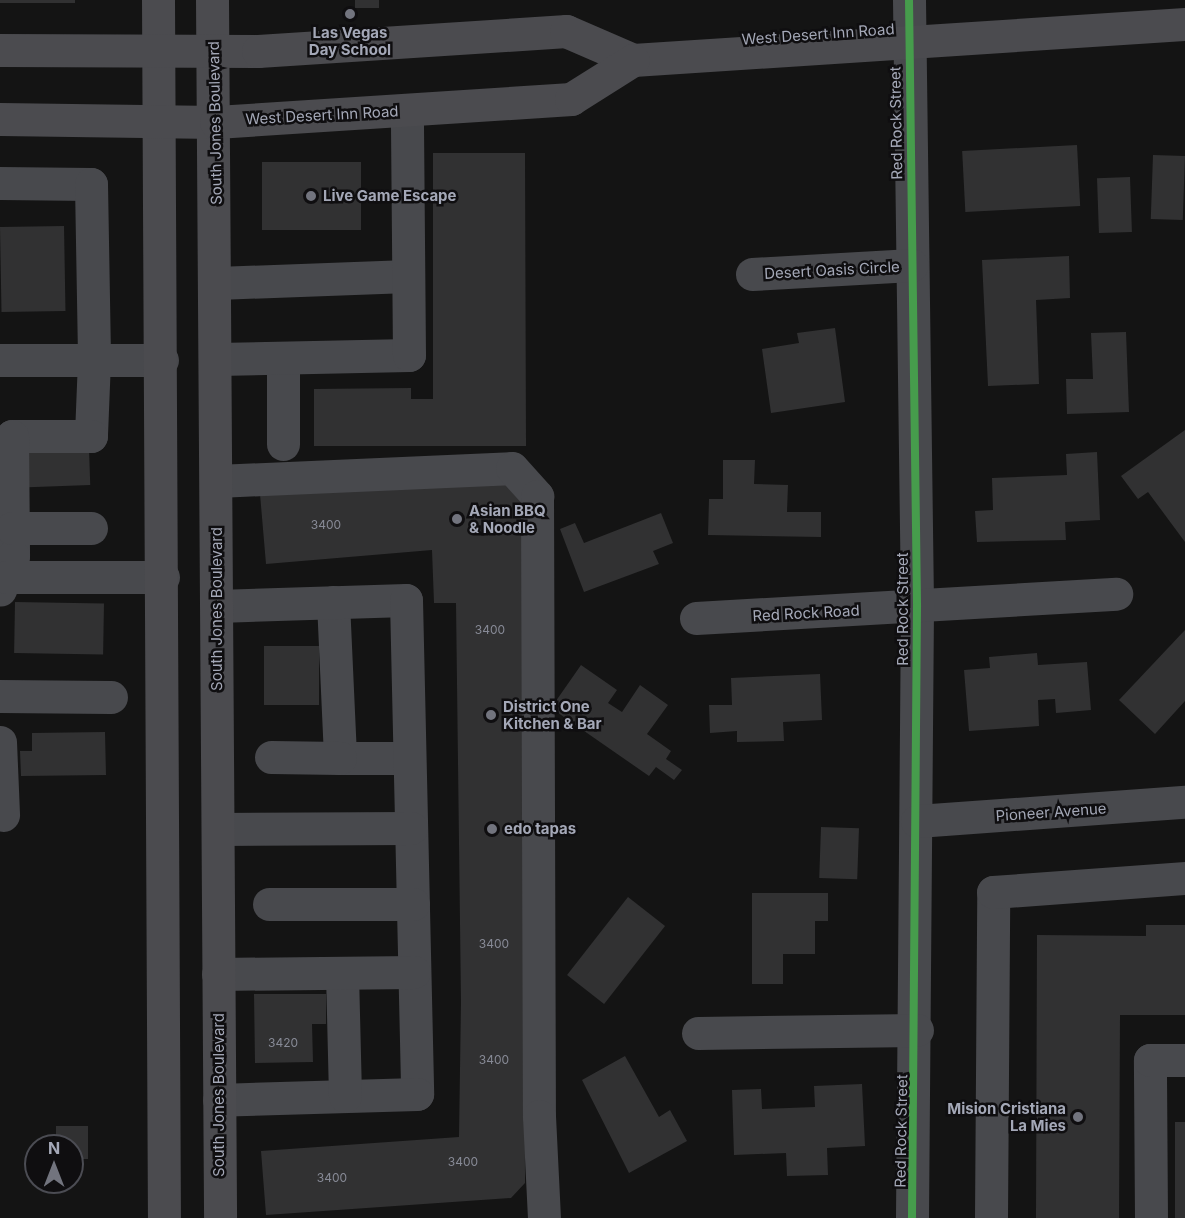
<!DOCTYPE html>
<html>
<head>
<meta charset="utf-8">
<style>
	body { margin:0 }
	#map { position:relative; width:1185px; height:1218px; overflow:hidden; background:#141414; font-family:Inter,sans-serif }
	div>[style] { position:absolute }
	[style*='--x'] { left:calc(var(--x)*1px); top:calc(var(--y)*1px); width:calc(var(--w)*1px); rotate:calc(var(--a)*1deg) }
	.building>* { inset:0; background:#313132; transform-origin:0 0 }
	.minor>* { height:33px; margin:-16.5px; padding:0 16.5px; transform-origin:16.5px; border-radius:16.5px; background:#48494d }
	.major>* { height:33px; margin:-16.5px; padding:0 16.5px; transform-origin:16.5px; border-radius:16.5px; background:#4b4b4f }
	.cycleway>* { height:8px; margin:-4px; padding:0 4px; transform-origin:4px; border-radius:4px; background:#469c4c }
	.dots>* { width:16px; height:16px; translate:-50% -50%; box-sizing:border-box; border:3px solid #0f0e10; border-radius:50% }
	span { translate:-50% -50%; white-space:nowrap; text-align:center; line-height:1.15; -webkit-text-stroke:5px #0f0e10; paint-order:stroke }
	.number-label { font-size:12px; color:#878a96 }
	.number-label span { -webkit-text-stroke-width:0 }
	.poi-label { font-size:15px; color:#a4a8b7; font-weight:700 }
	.left { translate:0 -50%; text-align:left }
	.right { translate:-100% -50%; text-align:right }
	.street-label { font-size:15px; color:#a4a8b7 }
	.north { position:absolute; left:24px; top:1134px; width:60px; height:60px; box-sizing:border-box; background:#0f0e10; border:2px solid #4b4c53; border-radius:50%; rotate:0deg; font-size:16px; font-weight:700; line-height:24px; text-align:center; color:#a4a8b7 }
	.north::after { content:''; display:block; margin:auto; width:21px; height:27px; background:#72747e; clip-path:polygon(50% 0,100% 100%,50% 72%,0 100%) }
</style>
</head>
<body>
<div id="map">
	<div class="building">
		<i style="left:0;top:0;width:75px;height:3px"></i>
		<i style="left:355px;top:0;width:24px;height:8px"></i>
		<i style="left:1077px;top:145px;width:61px;height:115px;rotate:87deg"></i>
		<i style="clip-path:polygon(433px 153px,525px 153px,526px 446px,314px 446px,314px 389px,411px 388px,411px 399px,433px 399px)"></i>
		<i style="left:1153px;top:155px;width:32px;height:64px;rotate:2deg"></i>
		<i style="left:262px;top:162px;width:99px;height:68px"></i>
		<i style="left:1130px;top:177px;width:55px;height:33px;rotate:88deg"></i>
		<i style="left:64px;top:226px;width:85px;height:64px;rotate:89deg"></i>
		<i style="clip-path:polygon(1069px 256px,1070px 298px,1036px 300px,1039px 384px,988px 386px,982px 260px)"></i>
		<i style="clip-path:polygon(835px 328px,845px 402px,771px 413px,762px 349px,799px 343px,797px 333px)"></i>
		<i style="clip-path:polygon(1126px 332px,1129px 412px,1067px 414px,1066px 379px,1093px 379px,1091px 333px)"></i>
		<i style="clip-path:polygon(1185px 430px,1185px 542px,1148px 492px,1138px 499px,1121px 476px)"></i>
		<i style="left:89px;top:449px;width:36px;height:62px;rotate:88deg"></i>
		<i style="clip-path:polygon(1097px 452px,1100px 520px,1065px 522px,1066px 540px,977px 542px,975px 511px,993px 510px,992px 478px,1067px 475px,1066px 454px)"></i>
		<i style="clip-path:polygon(723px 460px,755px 460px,754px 484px,788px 485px,787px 512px,821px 512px,821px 537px,708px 535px,709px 499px,723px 499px)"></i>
		<i style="clip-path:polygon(511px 477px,524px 488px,525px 1183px,511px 1198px,266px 1215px,261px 1151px,459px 1137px,461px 1002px,456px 603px,434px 603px,432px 550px,266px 564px,260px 494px)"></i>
		<i style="clip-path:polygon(661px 513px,673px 543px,653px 551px,659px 564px,584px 592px,560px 529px,575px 523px,584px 543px)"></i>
		<i style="left:15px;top:602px;width:89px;height:51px;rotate:1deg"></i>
		<i style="clip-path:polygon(1185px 630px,1185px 701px,1155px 734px,1119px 700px)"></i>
		<i style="left:264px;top:646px;width:55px;height:59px"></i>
		<i style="clip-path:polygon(1037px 653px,1038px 665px,1087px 662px,1091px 710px,1056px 713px,1055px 699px,1038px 700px,1039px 726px,969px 731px,964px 670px,990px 668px,989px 657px)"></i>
		<i style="clip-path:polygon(581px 665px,617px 690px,608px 703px,622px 712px,640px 685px,668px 705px,647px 734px,671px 751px,666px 759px,682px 770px,674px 780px,656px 767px,649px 776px,551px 708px)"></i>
		<i style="clip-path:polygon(820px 674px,822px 720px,783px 722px,784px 741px,737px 742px,737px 731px,710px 733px,709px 705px,732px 705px,731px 678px)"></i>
		<i style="clip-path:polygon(105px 732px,106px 775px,21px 776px,20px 751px,32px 751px,32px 733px)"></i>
		<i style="left:821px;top:827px;width:38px;height:51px;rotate:2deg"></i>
		<i style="clip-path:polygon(752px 893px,828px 893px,828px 921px,815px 921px,815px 954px,783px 954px,783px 984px,752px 984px)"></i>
		<i style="left:628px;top:897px;width:47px;height:99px;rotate:38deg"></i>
		<i style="clip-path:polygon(1146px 925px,1185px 925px,1185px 1015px,1120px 1015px,1119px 1218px,1036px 1218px,1037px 935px,1146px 936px)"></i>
		<i style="clip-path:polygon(254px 994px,326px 994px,326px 1024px,312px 1024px,313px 1062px,255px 1063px)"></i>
		<i style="clip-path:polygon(625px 1056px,659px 1117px,670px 1110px,687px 1141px,629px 1173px,582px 1080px)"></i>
		<i style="clip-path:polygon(862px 1084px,865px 1146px,827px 1148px,828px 1175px,787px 1176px,786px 1153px,734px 1155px,732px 1090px,761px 1089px,762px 1109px,815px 1107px,814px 1086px)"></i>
		<i style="left:1175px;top:1122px;width:10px;height:96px"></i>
		<i style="clip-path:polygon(56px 1126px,88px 1126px,88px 1159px,72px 1159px,72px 1146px,56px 1146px)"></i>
	</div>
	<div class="minor">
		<i style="--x:909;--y:0;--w:607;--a:89.24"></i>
		<i style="--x:917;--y:607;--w:611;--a:90.47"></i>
		<i style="--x:0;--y:183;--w:91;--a:0.6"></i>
		<i style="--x:91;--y:184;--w:176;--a:89"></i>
		<i style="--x:94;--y:360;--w:76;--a:92.3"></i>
		<i style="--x:91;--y:436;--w:79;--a:180"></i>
		<i style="--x:12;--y:436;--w:120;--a:89.5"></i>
		<i style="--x:13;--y:556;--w:36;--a:111"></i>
		<i style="--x:752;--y:274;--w:160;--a:-3.2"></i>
		<i style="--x:217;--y:283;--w:191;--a:-2.1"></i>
		<i style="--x:283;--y:358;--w:86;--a:90"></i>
		<i style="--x:217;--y:359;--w:192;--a:-1.2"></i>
		<i style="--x:409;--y:355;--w:245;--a:-90.5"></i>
		<i style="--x:0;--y:360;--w:162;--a:0"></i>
		<i style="--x:217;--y:481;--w:295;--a:-2.5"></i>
		<i style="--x:512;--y:468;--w:38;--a:48"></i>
		<i style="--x:537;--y:496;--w:620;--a:89.82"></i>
		<i style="--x:539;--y:1116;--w:102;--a:87.2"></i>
		<i style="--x:12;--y:528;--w:79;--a:0"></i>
		<i style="--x:6;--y:577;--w:157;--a:0"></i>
		<i style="--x:333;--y:602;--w:156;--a:87.4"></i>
		<i style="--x:340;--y:758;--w:69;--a:0"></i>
		<i style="--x:217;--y:606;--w:189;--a:-1.8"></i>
		<i style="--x:406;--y:600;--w:494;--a:88.7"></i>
		<i style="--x:417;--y:1094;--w:198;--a:178.3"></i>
		<i style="--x:696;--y:618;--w:421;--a:-3.3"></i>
		<i style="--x:0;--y:696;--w:111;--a:0.5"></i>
		<i style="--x:0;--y:742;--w:73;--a:87.6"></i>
		<i style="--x:271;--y:757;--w:69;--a:0.8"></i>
		<i style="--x:917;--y:821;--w:269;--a:-4.1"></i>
		<i style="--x:218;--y:829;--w:193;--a:-0.3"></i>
		<i style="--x:269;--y:904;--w:144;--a:0"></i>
		<i style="--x:342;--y:973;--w:123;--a:88.6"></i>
		<i style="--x:218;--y:974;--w:196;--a:-0.6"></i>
		<i style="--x:698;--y:1033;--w:219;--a:-0.8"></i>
		<i style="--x:991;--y:1218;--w:326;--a:-89.6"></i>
		<i style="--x:993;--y:892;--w:193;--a:-4.2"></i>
		<i style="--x:1151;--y:1218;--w:158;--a:-90.4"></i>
		<i style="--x:1150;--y:1060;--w:35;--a:0"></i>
	</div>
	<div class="major">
		<i style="--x:158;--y:0;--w:1218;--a:89.72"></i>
		<i style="--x:212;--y:0;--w:1218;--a:89.62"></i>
		<i style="--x:0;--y:50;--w:258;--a:0.2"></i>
		<i style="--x:258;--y:51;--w:309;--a:-3.7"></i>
		<i style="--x:566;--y:31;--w:73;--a:23.4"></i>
		<i style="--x:633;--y:60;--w:553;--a:-3.73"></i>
		<i style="--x:0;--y:119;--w:216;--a:0.8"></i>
		<i style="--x:216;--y:122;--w:356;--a:-3.7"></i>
		<i style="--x:571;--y:99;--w:73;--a:-32.2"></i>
	</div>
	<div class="cycleway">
		<i style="--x:909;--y:0;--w:607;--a:89.24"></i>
		<i style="--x:917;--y:607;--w:611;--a:90.47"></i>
	</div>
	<div class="dots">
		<i style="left:350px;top:14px;background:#72747e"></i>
		<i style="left:311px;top:196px;background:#72747e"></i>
		<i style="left:457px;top:519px;background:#72747e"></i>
		<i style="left:491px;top:715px;background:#72747e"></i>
		<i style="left:492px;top:829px;background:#72747e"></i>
		<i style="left:1078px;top:1117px;background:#72747e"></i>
	</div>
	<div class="number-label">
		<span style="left:326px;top:525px">3400</span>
		<span style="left:490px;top:630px">3400</span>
		<span style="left:494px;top:944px">3400</span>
		<span style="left:283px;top:1043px">3420</span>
		<span style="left:494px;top:1060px">3400</span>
		<span style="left:463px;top:1162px">3400</span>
		<span style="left:332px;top:1178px">3400</span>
	</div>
	<div class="poi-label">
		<span style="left:350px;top:41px">Las Vegas<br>Day School</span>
		<span class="left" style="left:323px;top:196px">Live Game Escape</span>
		<span class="left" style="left:469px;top:519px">Asian BBQ<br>&amp; Noodle</span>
		<span class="left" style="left:503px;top:715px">District One<br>Kitchen &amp; Bar</span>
		<span class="left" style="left:504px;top:829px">edo tapas</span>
		<span class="right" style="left:1066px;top:1117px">Mision Cristiana<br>La Mies</span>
	</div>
	<div class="street-label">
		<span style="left:818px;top:34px;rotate:-4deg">West Desert Inn Road</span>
		<span style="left:322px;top:115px;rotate:-3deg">West Desert Inn Road</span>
		<span style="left:215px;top:123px;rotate:-91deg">South Jones Boulevard</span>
		<span style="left:896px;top:123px;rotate:-91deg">Red Rock Street</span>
		<span style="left:832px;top:270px;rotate:-3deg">Desert Oasis Circle</span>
		<span style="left:217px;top:609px;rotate:-90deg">South Jones Boulevard</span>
		<span style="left:903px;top:609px;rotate:-90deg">Red Rock Street</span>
		<span style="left:806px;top:613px;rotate:-3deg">Red Rock Road</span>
		<span style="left:1051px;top:812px;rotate:-4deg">Pioneer Avenue</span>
		<span style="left:219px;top:1095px;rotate:-90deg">South Jones Boulevard</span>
		<span style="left:901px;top:1131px;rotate:-89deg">Red Rock Street</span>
	</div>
	<div class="north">N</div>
</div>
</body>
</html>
